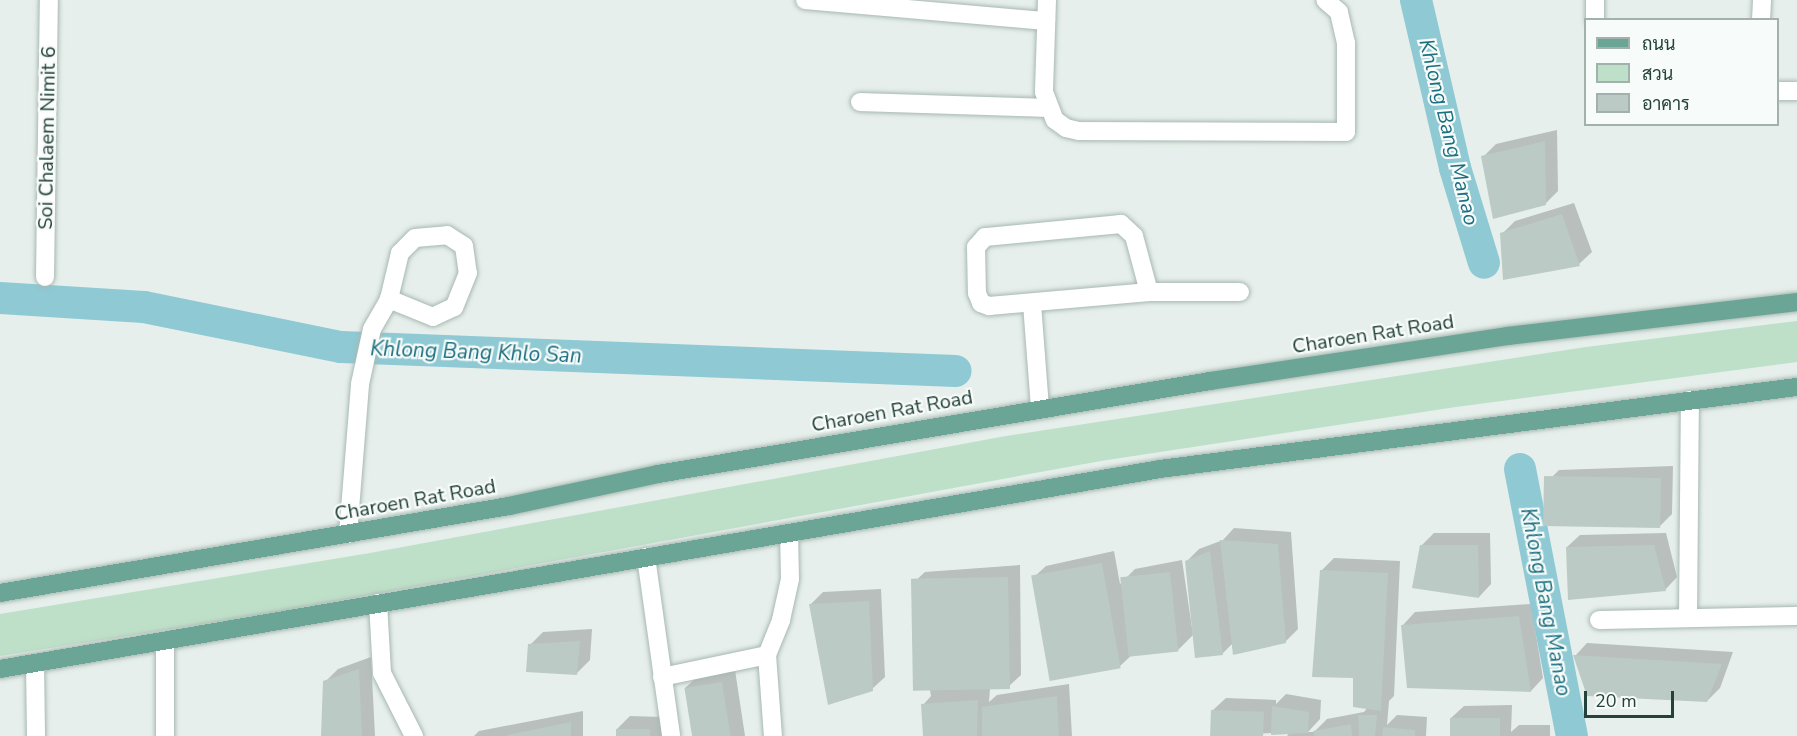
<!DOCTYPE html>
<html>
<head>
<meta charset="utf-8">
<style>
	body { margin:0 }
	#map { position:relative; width:1797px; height:736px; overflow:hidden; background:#e6efeb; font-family:"Nunito Sans",Sarabun,sans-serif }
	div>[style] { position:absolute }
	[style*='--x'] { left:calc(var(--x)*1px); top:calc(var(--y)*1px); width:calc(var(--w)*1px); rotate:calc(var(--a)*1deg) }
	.green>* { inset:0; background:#bfe0c8 }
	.shadow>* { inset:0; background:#0003 }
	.canal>* { height:32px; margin:-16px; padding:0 16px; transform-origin:16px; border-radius:16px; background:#8ec9d4 }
	.building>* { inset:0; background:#bbcac4; transform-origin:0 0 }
	.roads { filter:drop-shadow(0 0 2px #a8b8b2) drop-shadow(0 0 2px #a8b8b2) }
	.minor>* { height:18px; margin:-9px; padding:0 9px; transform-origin:9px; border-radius:9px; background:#fff }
	.major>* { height:18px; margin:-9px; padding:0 9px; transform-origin:9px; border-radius:9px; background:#6aa596 }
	span { translate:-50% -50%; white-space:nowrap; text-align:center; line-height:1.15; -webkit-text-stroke:4.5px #f7fbf9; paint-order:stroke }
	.street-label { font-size:20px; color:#24423a }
	.water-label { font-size:21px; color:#1c6f80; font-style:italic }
	.legend { position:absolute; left:1584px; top:18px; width:195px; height:108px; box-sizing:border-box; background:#f7fbf9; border:2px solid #a3b1ad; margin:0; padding:8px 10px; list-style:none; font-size:18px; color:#24423a }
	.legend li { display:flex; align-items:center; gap:12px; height:30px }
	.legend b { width:30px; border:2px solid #a3b1ad }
	.scale { position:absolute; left:1584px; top:691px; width:90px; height:27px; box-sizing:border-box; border:3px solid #24423a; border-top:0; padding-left:8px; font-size:18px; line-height:21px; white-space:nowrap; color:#24423a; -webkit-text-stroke:4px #f7fbf9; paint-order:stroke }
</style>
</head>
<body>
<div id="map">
	<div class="green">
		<i style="clip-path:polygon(1797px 321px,1797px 362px,1456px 407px,1101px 461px,271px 613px,0 656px,0 614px,370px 553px,1006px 436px,1586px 347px)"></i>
	</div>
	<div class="shadow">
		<i style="clip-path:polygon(1557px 130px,1558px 191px,1545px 204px,1483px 157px,1496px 144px)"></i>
		<i style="clip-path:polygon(1574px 203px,1592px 252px,1579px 264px,1502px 234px,1515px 221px)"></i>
		<i style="clip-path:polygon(1673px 466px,1672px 514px,1660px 526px,1546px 483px,1559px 470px)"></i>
		<i style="clip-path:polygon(1234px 528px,1291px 532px,1298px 629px,1285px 642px,1233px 643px,1222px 654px,1186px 562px,1199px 549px,1223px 540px)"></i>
		<i style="clip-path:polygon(1434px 533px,1490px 533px,1491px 584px,1479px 597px,1421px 546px)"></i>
		<i style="clip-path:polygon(1666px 533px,1677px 577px,1665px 590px,1567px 547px,1580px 535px)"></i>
		<i style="clip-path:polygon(1114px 551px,1120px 584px,1135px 569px,1182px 560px,1193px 635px,1178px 650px,1135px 652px,1120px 666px,1033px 578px,1046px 566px)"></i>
		<i style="clip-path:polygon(1334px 558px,1400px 561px,1394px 696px,1389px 701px,1387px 725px,1397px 715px,1427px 717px,1426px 736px,1287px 736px,1290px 732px,1214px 736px,1213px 710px,1226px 698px,1276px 700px,1276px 704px,1286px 694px,1321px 700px,1320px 719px,1308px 732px,1314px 732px,1327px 719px,1364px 712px,1368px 707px,1321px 571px)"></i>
		<i style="clip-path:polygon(1020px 565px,1021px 675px,1008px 687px,990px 689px,989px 702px,997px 695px,1069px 684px,1072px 736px,924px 736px,923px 705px,931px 696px,912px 584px,925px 572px)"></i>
		<i style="clip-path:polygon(881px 589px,885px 677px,872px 689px,810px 605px,823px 592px)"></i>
		<i style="clip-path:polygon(1531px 604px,1543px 678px,1531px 691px,1403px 625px,1415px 612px)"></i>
		<i style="clip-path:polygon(592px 629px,590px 660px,577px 673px,530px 645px,543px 632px)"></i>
		<i style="clip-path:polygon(1587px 643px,1733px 652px,1720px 688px,1707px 701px,1575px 656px)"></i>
		<i style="clip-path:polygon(371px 657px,375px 736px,323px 736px,325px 682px,338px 669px)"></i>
		<i style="clip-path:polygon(735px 670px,745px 736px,693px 736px,685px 688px,698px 676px)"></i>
		<i style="clip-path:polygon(1512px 705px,1511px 732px,1519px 725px,1550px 725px,1550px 736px,1453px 736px,1451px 718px,1464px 706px)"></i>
		<i style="clip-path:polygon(583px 711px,583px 736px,474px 736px,479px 731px)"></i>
		<i style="clip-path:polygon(630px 716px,662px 717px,662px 736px,617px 736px,617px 729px)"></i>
	</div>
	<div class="canal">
		<i style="--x:1416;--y:0;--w:172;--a:76.9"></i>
		<i style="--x:1455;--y:168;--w:99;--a:73"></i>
		<i style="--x:0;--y:298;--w:144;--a:3.6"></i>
		<i style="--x:144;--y:307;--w:201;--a:11.5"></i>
		<i style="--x:341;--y:347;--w:615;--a:2.23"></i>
		<i style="--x:1520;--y:469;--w:272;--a:79"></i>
	</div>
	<div class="building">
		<i style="clip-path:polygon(1545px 141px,1546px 205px,1493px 219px,1481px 156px)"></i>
		<i style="clip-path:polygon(1562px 214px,1580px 266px,1503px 280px,1500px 233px)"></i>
		<i style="left:1661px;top:478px;width:50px;height:117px;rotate:91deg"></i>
		<i style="clip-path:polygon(1220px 540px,1278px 544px,1286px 643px,1233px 655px)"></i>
		<i style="clip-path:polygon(1420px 545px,1478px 545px,1479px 598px,1412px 588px)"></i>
		<i style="clip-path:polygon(1654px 545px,1666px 591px,1568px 600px,1566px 547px)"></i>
		<i style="clip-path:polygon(1210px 551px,1223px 655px,1195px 658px,1185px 561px)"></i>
		<i style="left:1102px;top:563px;width:107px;height:72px;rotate:80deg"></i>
		<i style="clip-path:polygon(1320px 570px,1388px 573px,1381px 711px,1353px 707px,1353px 678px,1312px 677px)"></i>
		<i style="left:1170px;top:572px;width:80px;height:50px;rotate:84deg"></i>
		<i style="left:1008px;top:577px;width:112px;height:97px;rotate:89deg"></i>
		<i style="clip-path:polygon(869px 601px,873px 691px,828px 705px,809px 604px)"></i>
		<i style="clip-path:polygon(1519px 616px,1531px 692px,1407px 688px,1401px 625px)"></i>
		<i style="clip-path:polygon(580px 641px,577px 675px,526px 672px,528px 644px)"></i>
		<i style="clip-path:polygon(1573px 655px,1722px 664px,1707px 702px,1587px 696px)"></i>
		<i style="clip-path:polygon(359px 669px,362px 736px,321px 736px,323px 681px)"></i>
		<i style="left:722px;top:682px;width:55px;height:38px;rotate:81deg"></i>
		<i style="clip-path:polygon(1057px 696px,1059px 736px,982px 736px,982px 707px)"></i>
		<i style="clip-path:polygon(978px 700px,977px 736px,923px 736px,921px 704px)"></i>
		<i style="clip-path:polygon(1272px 706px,1309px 712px,1308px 733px,1271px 735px)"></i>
		<i style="left:1211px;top:710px;width:53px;height:26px;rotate:2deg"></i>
		<i style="clip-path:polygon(1358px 715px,1377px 715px,1375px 736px,1359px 736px)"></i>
		<i style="left:1450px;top:718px;width:50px;height:18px"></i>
		<i style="clip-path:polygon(571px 722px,571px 736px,507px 736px,507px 735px)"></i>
		<i style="clip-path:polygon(1351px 724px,1352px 736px,1314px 736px,1313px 731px)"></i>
		<i style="clip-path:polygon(1383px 727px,1415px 730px,1415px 736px,1382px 736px)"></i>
		<i style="left:616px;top:729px;width:34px;height:7px"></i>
	</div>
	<div class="roads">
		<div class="minor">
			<i style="--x:805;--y:0;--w:242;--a:5"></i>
			<i style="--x:1047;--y:0;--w:92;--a:91.9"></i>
			<i style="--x:1044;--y:92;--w:30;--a:69"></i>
			<i style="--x:1055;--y:120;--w:14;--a:36"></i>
			<i style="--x:1066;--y:128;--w:13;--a:13"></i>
			<i style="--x:1079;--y:131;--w:267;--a:0.2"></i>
			<i style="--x:1346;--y:132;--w:89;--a:-90"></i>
			<i style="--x:1346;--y:43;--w:32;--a:-103"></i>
			<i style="--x:1339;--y:12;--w:18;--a:-139"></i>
			<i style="--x:1595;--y:0;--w:20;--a:90"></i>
			<i style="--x:1761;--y:20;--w:20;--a:-87"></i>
			<i style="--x:1778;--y:91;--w:19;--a:0"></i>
			<i style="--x:860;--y:102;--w:189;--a:1.8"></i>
			<i style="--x:45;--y:277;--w:277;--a:-89.2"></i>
			<i style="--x:1149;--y:292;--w:58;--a:-105"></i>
			<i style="--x:1134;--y:236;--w:18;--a:-137"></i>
			<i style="--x:1121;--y:224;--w:137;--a:174.5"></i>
			<i style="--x:985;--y:237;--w:13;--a:132"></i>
			<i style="--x:976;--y:247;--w:46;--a:88.8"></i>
			<i style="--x:977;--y:293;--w:11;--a:68"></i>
			<i style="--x:981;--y:303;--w:9;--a:21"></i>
			<i style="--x:989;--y:306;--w:161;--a:-5"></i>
			<i style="--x:1149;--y:292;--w:91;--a:0"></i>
			<i style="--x:1032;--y:304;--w:105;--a:85.6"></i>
			<i style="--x:348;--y:534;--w:150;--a:-85.4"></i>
			<i style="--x:360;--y:384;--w:56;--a:-77.7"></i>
			<i style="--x:372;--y:329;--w:34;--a:-60"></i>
			<i style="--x:389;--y:299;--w:47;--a:-76.6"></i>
			<i style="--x:400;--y:253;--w:21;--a:-45"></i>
			<i style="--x:415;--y:238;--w:32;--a:-5"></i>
			<i style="--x:447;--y:235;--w:20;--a:33"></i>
			<i style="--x:464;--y:246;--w:27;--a:82"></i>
			<i style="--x:468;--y:273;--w:37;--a:112"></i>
			<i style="--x:454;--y:307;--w:23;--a:155"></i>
			<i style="--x:433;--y:317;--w:48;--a:-157.8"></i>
			<i style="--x:646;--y:557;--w:181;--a:82"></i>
			<i style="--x:378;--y:603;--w:70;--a:86.7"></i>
			<i style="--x:382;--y:673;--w:71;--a:63.1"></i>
			<i style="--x:1688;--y:618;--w:218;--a:-89.5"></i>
			<i style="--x:1599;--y:620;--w:198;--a:-1.2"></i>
			<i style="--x:165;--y:641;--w:95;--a:90"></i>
			<i style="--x:767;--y:655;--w:38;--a:-68"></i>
			<i style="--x:781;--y:620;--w:42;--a:-77.6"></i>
			<i style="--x:790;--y:579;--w:46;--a:-91.2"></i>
			<i style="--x:35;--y:663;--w:73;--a:89.2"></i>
			<i style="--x:662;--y:677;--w:107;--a:-11.8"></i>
			<i style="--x:767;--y:655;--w:81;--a:85.8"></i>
		</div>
		<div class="major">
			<i style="--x:0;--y:593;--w:516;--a:-9.7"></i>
			<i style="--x:509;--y:506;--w:152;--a:-12.1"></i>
			<i style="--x:658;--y:474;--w:560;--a:-9.56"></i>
			<i style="--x:1210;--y:381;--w:301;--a:-8.6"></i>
			<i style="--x:1508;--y:336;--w:291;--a:-6.7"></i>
			<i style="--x:0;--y:669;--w:1177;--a:-9.78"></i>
			<i style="--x:1160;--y:469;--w:642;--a:-7.34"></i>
		</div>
	</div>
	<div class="street-label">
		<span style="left:47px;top:138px;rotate:-89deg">Soi Chalaem Nimit 6</span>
		<span style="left:1373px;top:334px;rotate:-9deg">Charoen Rat Road</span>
		<span style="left:892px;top:411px;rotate:-10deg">Charoen Rat Road</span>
		<span style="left:415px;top:500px;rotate:-10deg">Charoen Rat Road</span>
	</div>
	<div class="water-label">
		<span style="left:1449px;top:132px;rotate:76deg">Khlong Bang Manao</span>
		<span style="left:476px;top:352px;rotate:2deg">Khlong Bang Khlo San</span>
		<span style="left:1546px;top:602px;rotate:79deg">Khlong Bang Manao</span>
	</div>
	<ul class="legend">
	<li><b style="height:8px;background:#6aa596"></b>ถนน</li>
	<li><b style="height:16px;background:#bfe0c8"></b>สวน</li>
	<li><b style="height:16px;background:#bbcac4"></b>อาคาร</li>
	</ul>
	<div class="scale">20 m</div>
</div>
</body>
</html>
